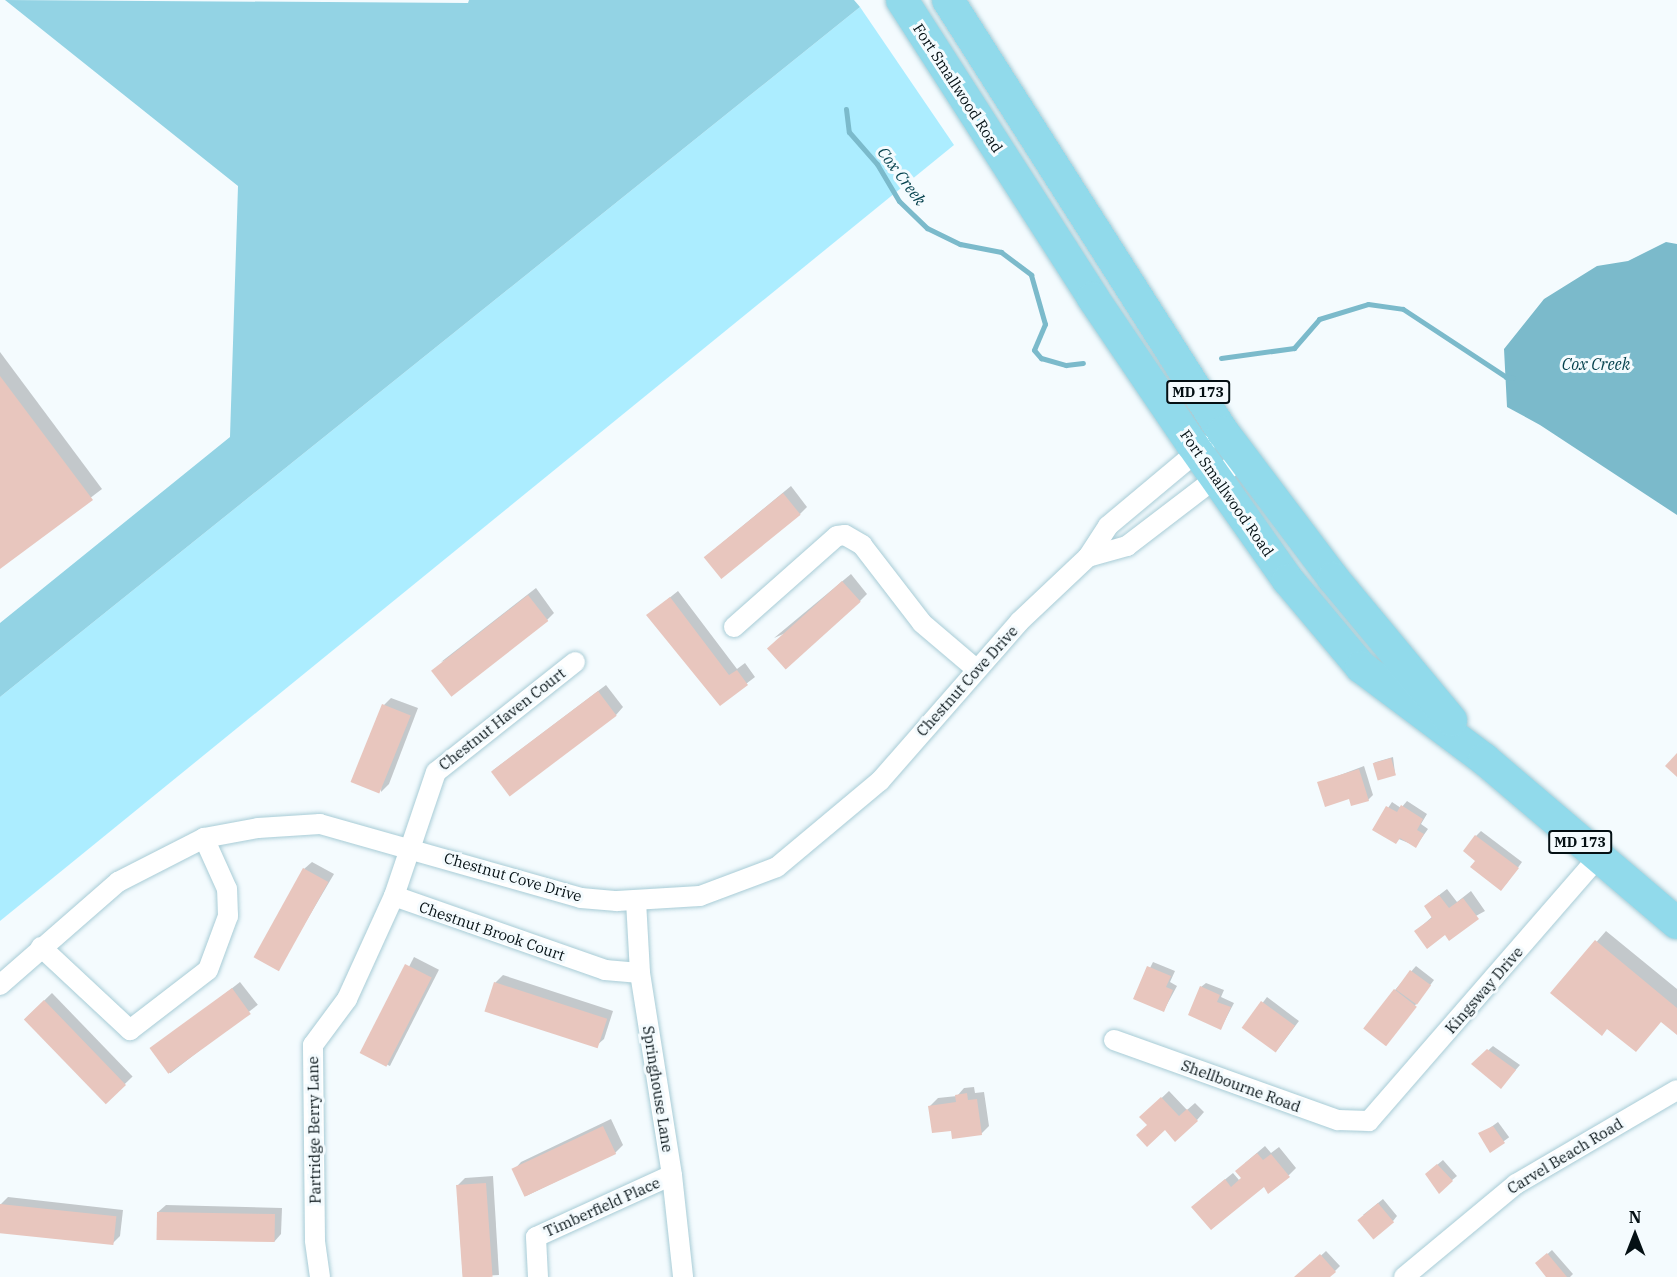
<!DOCTYPE html>
<html>
<head>
<meta charset="utf-8">
<style>
	body { margin:0 }
	#map { position:relative; width:1677px; height:1277px; overflow:hidden; background:#f4fbfe; font-family:"IBM Plex Serif",serif }
	div>[style] { position:absolute }
	[style*='--x'] { left:calc(var(--x)*1px); top:calc(var(--y)*1px); width:calc(var(--w)*1px); rotate:calc(var(--a)*1deg) }
	.green>* { inset:0; background:#acedff }
	.forest>* { inset:0; background:#93d3e4 }
	.water>* { inset:0; background:#7bbacb }
	.shadow>* { inset:0; background:#0003; transform-origin:0 0 }
	.stream>* { height:5px; margin:-2.5px; padding:0 2.5px; transform-origin:2.5px; border-radius:2.5px; background:#7bbacb }
	.building>* { inset:0; background:#e8c6be; transform-origin:0 0 }
	.roads { filter:drop-shadow(0 0 2px #a8ccd6) drop-shadow(0 0 2px #a8ccd6) }
	.street>* { height:20px; margin:-10px; padding:0 10px; transform-origin:10px; border-radius:10px; background:#fff }
	.primary>* { height:32px; margin:-16px; padding:0 16px; transform-origin:16px; border-radius:16px; background:#91daeb }
	span { translate:-50% -50%; white-space:nowrap; text-align:center; line-height:1.15; -webkit-text-stroke:6px #f4fbfe; paint-order:stroke }
	.shield-label span { padding:2px 4px; background:#f4fbfe; border:2px solid; border-radius:4px; -webkit-text-stroke-width:0 }
	.shield-label { font-size:14px; color:#041014; font-weight:700 }
	.street-label { font-size:15px; color:#041014 }
	.water-label { font-size:16px; color:#023f4b; font-style:italic }
	.north { position:absolute; left:1605px; top:1205px; width:60px; height:60px; -webkit-text-stroke:4px #f4fbfe; paint-order:stroke; rotate:0deg; font-size:16px; font-weight:700; line-height:24px; text-align:center; color:#041014 }
	.north::after { content:''; display:block; margin:auto; width:21px; height:27px; background:#041014; clip-path:polygon(50% 0,100% 100%,50% 72%,0 100%) }
</style>
</head>
<body>
<div id="map">
	<div class="green">
		<i style="clip-path:polygon(860px 7px,954px 145px,0 921px,0 697px)"></i>
	</div>
	<div class="forest">
		<i style="clip-path:polygon(5px 0,468px 3px,469px 0,854px 0,860px 7px,0 697px,0 623px,230px 437px,238px 186px)"></i>
	</div>
	<div class="water">
		<i style="clip-path:polygon(1666px 242px,1677px 244px,1677px 515px,1540px 425px,1507px 407px,1504px 349px,1544px 299px,1597px 266px,1628px 261px)"></i>
	</div>
	<div class="shadow">
		<i style="clip-path:polygon(0 352px,102px 489px,0 567px)"></i>
		<i style="clip-path:polygon(791px 486px,807px 507px,800px 514px,705px 557px)"></i>
		<i style="clip-path:polygon(851px 574px,867px 594px,860px 601px,774px 638px)"></i>
		<i style="clip-path:polygon(536px 588px,554px 613px,547px 620px,441px 662px)"></i>
		<i style="clip-path:polygon(678px 591px,737px 669px,745px 663px,755px 677px,720px 704px,648px 615px)"></i>
		<i style="clip-path:polygon(606px 685px,623px 707px,616px 715px,492px 771px)"></i>
		<i style="clip-path:polygon(391px 698px,418px 708px,389px 784px,381px 792px,384px 705px)"></i>
		<i style="clip-path:polygon(1393px 757px,1395px 773px,1374px 763px,1376px 762px)"></i>
		<i style="clip-path:polygon(1364px 766px,1373px 795px,1368px 800px,1350px 798px,1319px 783px)"></i>
		<i style="clip-path:polygon(1407px 801px,1427px 814px,1421px 824px,1428px 829px,1416px 846px,1374px 829px,1392px 802px,1401px 808px)"></i>
		<i style="clip-path:polygon(1481px 831px,1522px 862px,1506px 884px,1477px 860px,1476px 836px)"></i>
		<i style="clip-path:polygon(312px 862px,334px 874px,278px 969px,304px 869px)"></i>
		<i style="clip-path:polygon(1447px 889px,1457px 902px,1471px 891px,1485px 911px,1445px 933px,1416px 931px,1433px 916px,1434px 899px)"></i>
		<i style="clip-path:polygon(1606px 931px,1677px 989px,1677px 1033px,1662px 1021px,1608px 1028px,1552px 993px)"></i>
		<i style="left:414px;top:957px;width:28px;height:108px;rotate:27deg"></i>
		<i style="clip-path:polygon(1153px 962px,1175px 971px,1170px 982px,1177px 986px,1164px 1010px,1135px 998px)"></i>
		<i style="clip-path:polygon(1416px 966px,1434px 980px,1390px 1039px,1395px 990px)"></i>
		<i style="clip-path:polygon(503px 975px,613px 1011px,604px 1039px,596px 1046px,495px 983px)"></i>
		<i style="left:240px;top:982px;width:29px;height:111px;rotate:52deg"></i>
		<i style="clip-path:polygon(1206px 983px,1224px 990px,1221px 997px,1234px 1003px,1221px 1028px,1201px 987px)"></i>
		<i style="left:52px;top:993px;width:116px;height:37px;rotate:46deg"></i>
		<i style="left:1267px;top:997px;width:40px;height:38px;rotate:37deg"></i>
		<i style="clip-path:polygon(1493px 1046px,1520px 1065px,1505px 1082px,1473px 1064px)"></i>
		<i style="clip-path:polygon(974px 1087px,975px 1093px,984px 1092px,989px 1126px,981px 1134px,952px 1130px,930px 1106px,938px 1098px,957px 1096px,964px 1088px)"></i>
		<i style="clip-path:polygon(1169px 1091px,1187px 1110px,1195px 1103px,1204px 1112px,1197px 1120px,1165px 1128px,1149px 1125px,1149px 1110px)"></i>
		<i style="clip-path:polygon(611px 1119px,623px 1145px,615px 1153px,526px 1196px,514px 1170px,521px 1162px)"></i>
		<i style="left:1498px;top:1122px;width:19px;height:22px;rotate:54deg"></i>
		<i style="clip-path:polygon(1265px 1146px,1271px 1153px,1279px 1147px,1296px 1168px,1289px 1175px,1264px 1185px,1201px 1199px,1233px 1173px,1239px 1180px,1243px 1178px,1245px 1163px)"></i>
		<i style="clip-path:polygon(1443px 1160px,1457px 1176px,1439px 1191px,1431px 1170px)"></i>
		<i style="clip-path:polygon(493px 1176px,499px 1275px,463px 1277px,457px 1186px,465px 1178px)"></i>
		<i style="clip-path:polygon(8px 1197px,123px 1210px,120px 1236px,112px 1244px,0 1231px,0 1205px)"></i>
		<i style="clip-path:polygon(1383px 1199px,1397px 1216px,1393px 1221px,1363px 1215px)"></i>
		<i style="clip-path:polygon(166px 1205px,282px 1208px,281px 1234px,274px 1242px,158px 1212px)"></i>
		<i style="clip-path:polygon(1552px 1250px,1573px 1274px,1570px 1277px,1548px 1277px,1542px 1259px)"></i>
		<i style="clip-path:polygon(1326px 1251px,1340px 1266px,1335px 1271px,1328px 1277px,1298px 1277px)"></i>
	</div>
	<div class="stream">
		<i style="--x:846;--y:109;--w:23;--a:83"></i>
		<i style="--x:849;--y:132;--w:43;--a:48.8"></i>
		<i style="--x:877;--y:164;--w:43;--a:59.3"></i>
		<i style="--x:899;--y:201;--w:39;--a:44"></i>
		<i style="--x:927;--y:228;--w:37;--a:26"></i>
		<i style="--x:960;--y:244;--w:42;--a:11"></i>
		<i style="--x:1001;--y:252;--w:38;--a:37"></i>
		<i style="--x:1031;--y:275;--w:51;--a:74.1"></i>
		<i style="--x:1045;--y:324;--w:28;--a:113"></i>
		<i style="--x:1034;--y:350;--w:11;--a:49"></i>
		<i style="--x:1041;--y:358;--w:26;--a:16"></i>
		<i style="--x:1066;--y:365;--w:17;--a:-7"></i>
		<i style="--x:1221;--y:358;--w:74;--a:-7.8"></i>
		<i style="--x:1294;--y:348;--w:38;--a:-49"></i>
		<i style="--x:1319;--y:319;--w:51;--a:-17"></i>
		<i style="--x:1368;--y:304;--w:35;--a:8"></i>
		<i style="--x:1403;--y:309;--w:123;--a:33.4"></i>
		<i style="--x:1506;--y:377;--w:7;--a:8"></i>
	</div>
	<div class="building">
		<i style="clip-path:polygon(0 376px,93px 500px,0 569px)"></i>
		<i style="left:783px;top:493px;width:28px;height:102px;rotate:51deg"></i>
		<i style="left:842px;top:581px;width:28px;height:101px;rotate:48deg"></i>
		<i style="left:528px;top:595px;width:33px;height:123px;rotate:52deg"></i>
		<i style="clip-path:polygon(670px 597px,729px 675px,737px 670px,748px 685px,720px 706px,646px 615px)"></i>
		<i style="left:598px;top:691px;width:31px;height:134px;rotate:53deg"></i>
		<i style="left:382px;top:704px;width:31px;height:84px;rotate:22deg"></i>
		<i style="clip-path:polygon(1677px 753px,1677px 777px,1665px 766px)"></i>
		<i style="left:1391px;top:758px;width:18px;height:19px;rotate:74deg"></i>
		<i style="clip-path:polygon(1359px 769px,1369px 801px,1351px 806px,1349px 799px,1325px 807px,1317px 782px)"></i>
		<i style="clip-path:polygon(1401px 805px,1423px 819px,1417px 830px,1424px 834px,1416px 848px,1400px 838px,1396px 844px,1372px 830px,1386px 806px,1397px 812px)"></i>
		<i style="clip-path:polygon(1475px 835px,1519px 868px,1501px 891px,1470px 867px,1475px 861px,1463px 851px)"></i>
		<i style="left:303px;top:868px;width:29px;height:102px;rotate:29deg"></i>
		<i style="clip-path:polygon(1439px 895px,1449px 908px,1463px 898px,1479px 919px,1449px 941px,1445px 935px,1427px 949px,1414px 931px,1432px 918px,1424px 906px)"></i>
		<i style="clip-path:polygon(1595px 940px,1677px 1008px,1677px 1035px,1661px 1022px,1636px 1052px,1607px 1029px,1602px 1036px,1550px 993px)"></i>
		<i style="left:405px;top:964px;width:30px;height:100px;rotate:27deg"></i>
		<i style="clip-path:polygon(1147px 966px,1171px 976px,1166px 987px,1173px 990px,1164px 1012px,1133px 999px)"></i>
		<i style="left:1410px;top:970px;width:26px;height:24px;rotate:36deg"></i>
		<i style="left:494px;top:982px;width:119px;height:31px;rotate:18deg"></i>
		<i style="clip-path:polygon(1200px 986px,1220px 995px,1217px 1002px,1231px 1007px,1221px 1030px,1188px 1015px)"></i>
		<i style="left:232px;top:988px;width:32px;height:102px;rotate:54deg"></i>
		<i style="left:1394px;top:989px;width:29px;height:50px;rotate:38deg"></i>
		<i style="left:44px;top:1000px;width:118px;height:28px;rotate:46deg"></i>
		<i style="left:1261px;top:1001px;width:42px;height:33px;rotate:36deg"></i>
		<i style="clip-path:polygon(1487px 1049px,1516px 1070px,1501px 1089px,1471px 1064px)"></i>
		<i style="clip-path:polygon(967px 1093px,968px 1100px,977px 1099px,982px 1135px,952px 1139px,951px 1131px,932px 1133px,928px 1106px,956px 1102px,955px 1095px)"></i>
		<i style="clip-path:polygon(1161px 1097px,1179px 1116px,1187px 1109px,1198px 1121px,1175px 1142px,1165px 1130px,1147px 1147px,1136px 1135px,1147px 1125px,1139px 1117px)"></i>
		<i style="left:603px;top:1126px;width:31px;height:101px;rotate:65deg"></i>
		<i style="clip-path:polygon(1493px 1126px,1505px 1143px,1490px 1153px,1478px 1133px)"></i>
		<i style="clip-path:polygon(1257px 1153px,1263px 1160px,1271px 1154px,1290px 1177px,1268px 1194px,1264px 1187px,1211px 1230px,1191px 1207px,1225px 1179px,1231px 1187px,1241px 1178px,1235px 1171px)"></i>
		<i style="clip-path:polygon(1437px 1164px,1453px 1181px,1439px 1194px,1425px 1174px)"></i>
		<i style="left:486px;top:1183px;width:94px;height:30px;rotate:86deg"></i>
		<i style="left:1378px;top:1203px;width:25px;height:27px;rotate:50deg"></i>
		<i style="left:0;top:1204px;width:117px;height:29px;rotate:6deg"></i>
		<i style="left:157px;top:1212px;width:118px;height:28px;rotate:1deg"></i>
		<i style="clip-path:polygon(1547px 1253px,1567px 1277px,1546px 1277px,1535px 1263px)"></i>
		<i style="clip-path:polygon(1320px 1254px,1336px 1272px,1330px 1277px,1294px 1277px)"></i>
	</div>
	<div class="roads">
		<div class="street">
			<i style="--x:1088;--y:557;--w:41;--a:-15.8"></i>
			<i style="--x:1127;--y:546;--w:145;--a:-37.4"></i>
			<i style="--x:734;--y:627;--w:137;--a:-41.5"></i>
			<i style="--x:837;--y:536;--w:8;--a:-7"></i>
			<i style="--x:845;--y:535;--w:20;--a:30"></i>
			<i style="--x:862;--y:545;--w:98;--a:52.4"></i>
			<i style="--x:922;--y:623;--w:71;--a:40.4"></i>
			<i style="--x:575;--y:662;--w:177;--a:141.6"></i>
			<i style="--x:436;--y:772;--w:131;--a:108.7"></i>
			<i style="--x:394;--y:896;--w:224;--a:19.3"></i>
			<i style="--x:605;--y:970;--w:35;--a:5"></i>
			<i style="--x:636;--y:901;--w:72;--a:86.8"></i>
			<i style="--x:640;--y:973;--w:205;--a:81"></i>
			<i style="--x:672;--y:1175;--w:103;--a:83.8"></i>
			<i style="--x:41;--y:947;--w:122;--a:43"></i>
			<i style="--x:130;--y:1030;--w:98;--a:-37.6"></i>
			<i style="--x:208;--y:970;--w:58;--a:-69.7"></i>
			<i style="--x:228;--y:916;--w:27;--a:-92"></i>
			<i style="--x:227;--y:889;--w:56;--a:-114.3"></i>
			<i style="--x:0;--y:985;--w:157;--a:-41.1"></i>
			<i style="--x:118;--y:882;--w:97;--a:-27.1"></i>
			<i style="--x:204;--y:838;--w:55;--a:-10.5"></i>
			<i style="--x:258;--y:828;--w:62;--a:-3.7"></i>
			<i style="--x:320;--y:824;--w:271;--a:15.8"></i>
			<i style="--x:581;--y:898;--w:36;--a:5"></i>
			<i style="--x:617;--y:901;--w:83;--a:-3.4"></i>
			<i style="--x:700;--y:896;--w:82;--a:-20.6"></i>
			<i style="--x:777;--y:867;--w:134;--a:-39.9"></i>
			<i style="--x:880;--y:781;--w:211;--a:-48.8"></i>
			<i style="--x:1019;--y:622;--w:95;--a:-43.3"></i>
			<i style="--x:1088;--y:557;--w:37;--a:-57"></i>
			<i style="--x:1108;--y:526;--w:126;--a:-39.9"></i>
			<i style="--x:1114;--y:1040;--w:238;--a:19.7"></i>
			<i style="--x:1338;--y:1120;--w:31;--a:2"></i>
			<i style="--x:1369;--y:1121;--w:349;--a:-49"></i>
			<i style="--x:320;--y:1277;--w:37;--a:-98"></i>
			<i style="--x:315;--y:1240;--w:195;--a:-90.6"></i>
			<i style="--x:313;--y:1045;--w:57;--a:-53.5"></i>
			<i style="--x:347;--y:999;--w:113;--a:-65.5"></i>
			<i style="--x:538;--y:1277;--w:40;--a:-92.9"></i>
			<i style="--x:536;--y:1237;--w:149;--a:-24.5"></i>
			<i style="--x:1404;--y:1277;--w:146;--a:-39.7"></i>
			<i style="--x:1516;--y:1184;--w:186;--a:-30.3"></i>
		</div>
		<div class="primary">
			<i style="--x:902;--y:0;--w:354;--a:57.3"></i>
			<i style="--x:1093;--y:298;--w:176;--a:55.9"></i>
			<i style="--x:1192;--y:444;--w:166;--a:54.8"></i>
			<i style="--x:1288;--y:580;--w:114;--a:50"></i>
			<i style="--x:1361;--y:667;--w:154;--a:36.8"></i>
			<i style="--x:1484;--y:759;--w:253;--a:40.4"></i>
			<i style="--x:948;--y:0;--w:512;--a:57.52"></i>
			<i style="--x:1223;--y:432;--w:183;--a:53"></i>
			<i style="--x:1333;--y:578;--w:185;--a:50.3"></i>
		</div>
	</div>
	<div class="shield-label">
		<span style="left:1198px;top:392px">MD 173</span>
		<span style="left:1580px;top:842px">MD 173</span>
	</div>
	<div class="street-label">
		<span style="left:958px;top:88px;rotate:57deg">Fort Smallwood Road</span>
		<span style="left:1227px;top:493px;rotate:55deg">Fort Smallwood Road</span>
		<span style="left:967px;top:681px;rotate:-48deg">Chestnut Cove Drive</span>
		<span style="left:502px;top:719px;rotate:-38deg">Chestnut Haven Court</span>
		<span style="left:513px;top:877px;rotate:16deg">Chestnut Cove Drive</span>
		<span style="left:492px;top:931px;rotate:19deg">Chestnut Brook Court</span>
		<span style="left:1484px;top:990px;rotate:-49deg">Kingsway Drive</span>
		<span style="left:1241px;top:1086px;rotate:20deg">Shellbourne Road</span>
		<span style="left:658px;top:1089px;rotate:81deg">Springhouse Lane</span>
		<span style="left:314px;top:1130px;rotate:-91deg">Partridge Berry Lane</span>
		<span style="left:1565px;top:1156px;rotate:-31deg">Carvel Beach Road</span>
		<span style="left:602px;top:1207px;rotate:-24deg">Timberfield Place</span>
	</div>
	<div class="water-label">
		<span style="left:902px;top:176px;rotate:53deg">Cox Creek</span>
		<span style="left:1596px;top:364px">Cox Creek</span>
	</div>
	<div class="north">N</div>
</div>
</body>
</html>
